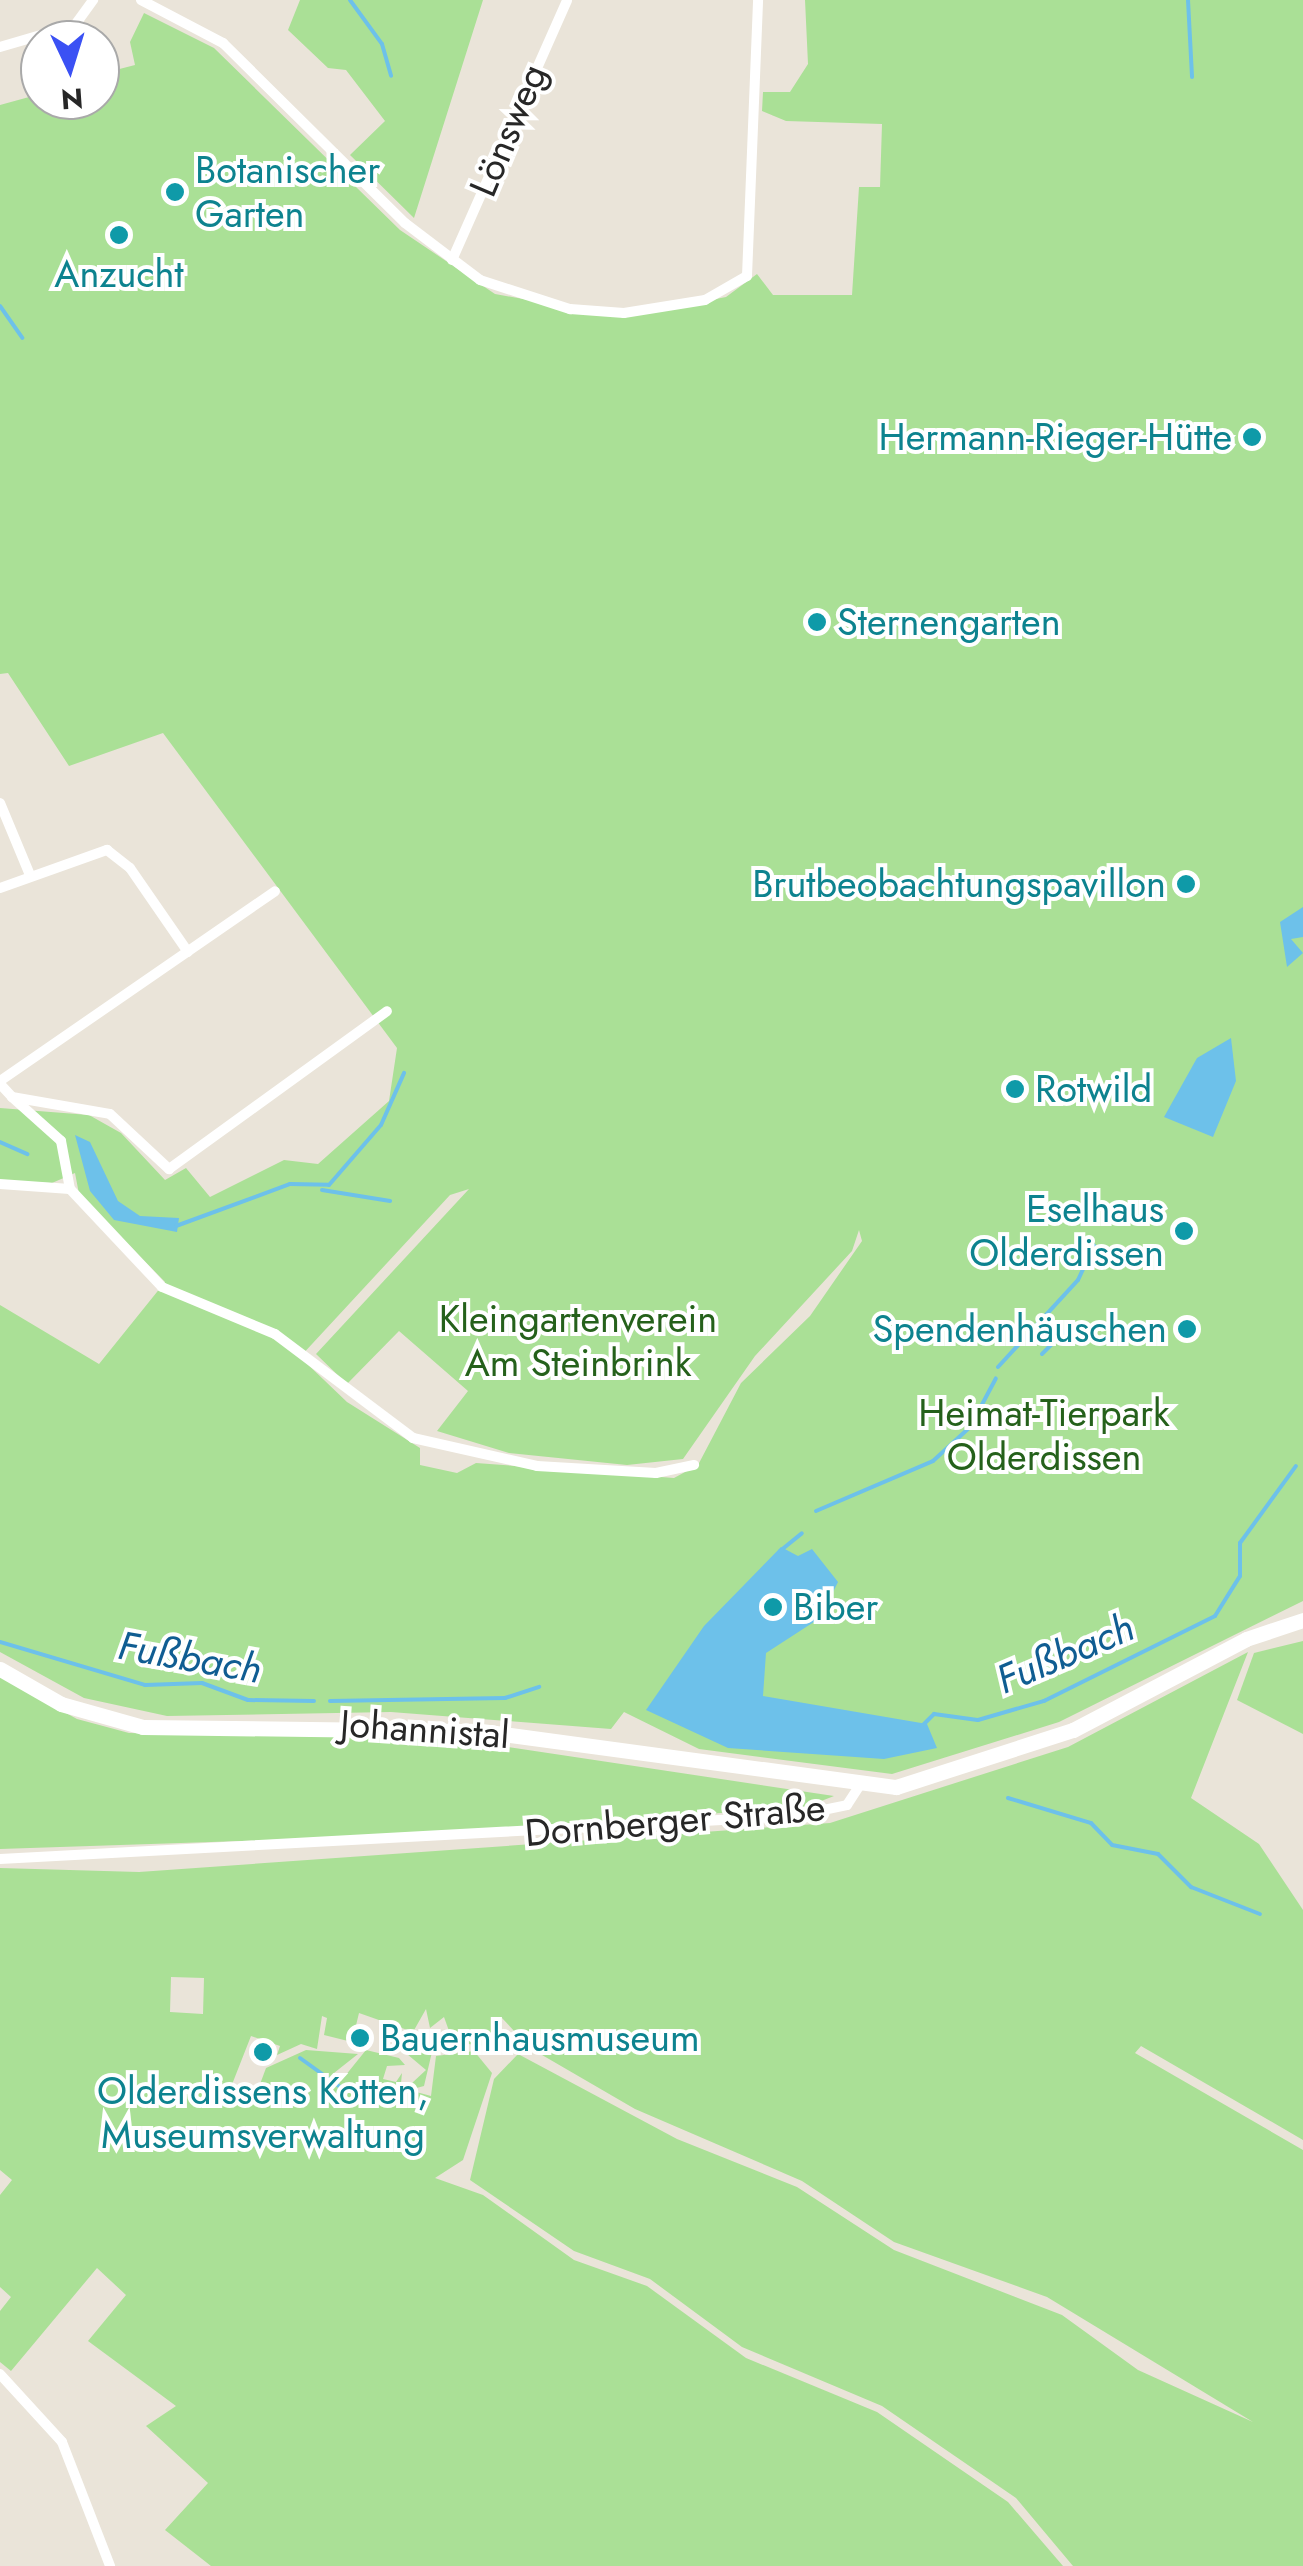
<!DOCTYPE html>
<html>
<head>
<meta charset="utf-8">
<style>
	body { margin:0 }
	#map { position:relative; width:1303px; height:2566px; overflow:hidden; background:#eae4d9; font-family:Jost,sans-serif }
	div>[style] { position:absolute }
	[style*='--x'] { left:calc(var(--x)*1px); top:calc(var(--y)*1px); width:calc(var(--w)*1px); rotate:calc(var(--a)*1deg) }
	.green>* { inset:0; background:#aae096 }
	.water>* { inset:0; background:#6dc1ea }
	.stream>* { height:4px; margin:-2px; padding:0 2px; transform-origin:2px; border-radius:2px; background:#6dc1ea }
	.street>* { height:10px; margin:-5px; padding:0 5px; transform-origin:5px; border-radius:5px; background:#fff }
	.secondary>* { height:15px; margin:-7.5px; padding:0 7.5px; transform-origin:7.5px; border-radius:7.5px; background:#fff }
	.dots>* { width:28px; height:28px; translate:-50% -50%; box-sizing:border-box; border:5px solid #fff; border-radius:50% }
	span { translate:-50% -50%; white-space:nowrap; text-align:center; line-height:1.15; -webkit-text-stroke:8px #fff; paint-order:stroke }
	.street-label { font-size:38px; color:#272727 }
	.culture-label { font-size:38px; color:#0d838f }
	.left { translate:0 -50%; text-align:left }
	.right { translate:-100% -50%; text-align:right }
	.park-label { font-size:38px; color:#25611b }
	.water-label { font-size:40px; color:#105d92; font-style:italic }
	.north { position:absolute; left:20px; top:20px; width:100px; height:100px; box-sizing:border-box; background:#fff; border:2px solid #a9a9a9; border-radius:50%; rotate:176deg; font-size:28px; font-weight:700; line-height:40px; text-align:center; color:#272727 }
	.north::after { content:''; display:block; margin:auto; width:35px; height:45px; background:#3b51f4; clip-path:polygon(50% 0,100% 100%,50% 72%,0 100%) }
</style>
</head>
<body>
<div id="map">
	<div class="green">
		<i style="clip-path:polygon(300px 0,483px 0,414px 218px,350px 155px,385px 121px,346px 70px,328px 68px,288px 30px)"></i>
		<i style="clip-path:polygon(evenodd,805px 0,1303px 0,1303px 1601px,1059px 1722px,892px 1774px,699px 1749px,624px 1712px,611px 1729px,391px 1712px,167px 1716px,84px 1698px,0 1652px,0 1305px,99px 1364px,165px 1282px,79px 1194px,75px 1173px,52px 1183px,0 1181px,0 1108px,89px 1115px,121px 1133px,165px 1180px,186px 1168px,210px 1197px,284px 1160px,318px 1164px,389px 1101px,397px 1048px,163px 733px,69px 766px,8px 673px,0 674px,0 105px,40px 94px,100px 100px,100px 74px,135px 65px,130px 42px,144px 13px,214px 48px,400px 230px,495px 294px,624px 317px,726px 297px,757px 274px,773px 295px,852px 295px,859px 187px,880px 187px,882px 124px,786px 121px,762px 111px,763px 92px,790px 92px,808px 64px,805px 0,469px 1189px,316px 1354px,347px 1384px,399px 1331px,468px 1391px,437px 1431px,509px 1453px,627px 1465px,683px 1459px,755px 1356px,852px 1251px,859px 1230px,862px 1241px,810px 1316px,741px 1383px,698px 1465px,674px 1478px,476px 1463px,457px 1473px,420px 1465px,420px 1448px,347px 1402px,300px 1357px,450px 1195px,469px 1189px)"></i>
		<i style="clip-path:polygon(1303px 1641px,1303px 1734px,1237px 1700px,1254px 1653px)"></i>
		<i style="clip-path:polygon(evenodd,1248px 1652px,1191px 1798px,1259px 1844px,1303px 1910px,1303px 2140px,1141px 2046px,1135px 2053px,1303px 2150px,1303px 2566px,1073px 2566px,1016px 2498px,882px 2406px,742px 2347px,650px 2279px,574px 2251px,470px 2180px,494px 2079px,518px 2054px,677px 2139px,797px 2187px,894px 2250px,1062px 2315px,1138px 2370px,1253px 2422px,1047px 2297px,894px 2242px,802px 2181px,635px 2109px,530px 2048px,502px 2018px,491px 2047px,453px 2042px,444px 2017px,430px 2028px,426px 2009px,413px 2032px,359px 2013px,352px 2042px,324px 2035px,327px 2018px,322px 2016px,317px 2049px,301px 2044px,277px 2055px,280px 2046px,251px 2036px,231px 2087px,256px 2095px,266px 2068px,306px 2050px,358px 2054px,334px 2073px,341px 2081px,366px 2050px,399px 2058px,405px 2065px,387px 2066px,383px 2079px,396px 2082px,402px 2073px,401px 2083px,412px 2083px,426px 2070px,407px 2054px,432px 2052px,424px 2086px,409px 2090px,431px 2096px,436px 2056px,474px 2051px,492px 2073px,463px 2160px,435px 2178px,483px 2195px,574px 2260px,647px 2286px,746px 2358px,877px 2412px,1008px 2502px,1063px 2566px,211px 2566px,165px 2530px,208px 2483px,146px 2426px,176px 2406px,88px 2341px,126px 2295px,97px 2268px,11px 2371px,0 2362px,0 2311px,11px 2297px,0 2287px,0 2195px,12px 2180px,0 2170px,0 1868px,139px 1872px,830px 1823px,1068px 1747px,1248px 1652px,171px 1977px,204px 1978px,203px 2014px,170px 2012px,171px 1977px)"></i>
		<i style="clip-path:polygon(0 1677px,77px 1719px,129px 1733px,455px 1739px,834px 1796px,806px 1807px,387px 1836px,0 1849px)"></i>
	</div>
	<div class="water">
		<i style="clip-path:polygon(1303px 907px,1303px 937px,1291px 939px,1303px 953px,1287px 967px,1280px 922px)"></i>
		<i style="clip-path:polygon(1231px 1038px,1236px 1081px,1213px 1137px,1164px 1117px,1197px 1058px)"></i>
		<i style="clip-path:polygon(75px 1135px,90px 1142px,118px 1201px,140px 1216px,179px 1218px,177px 1232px,114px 1220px,90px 1191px)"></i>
		<i style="clip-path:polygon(781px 1547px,798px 1556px,812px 1549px,838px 1582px,820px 1618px,766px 1653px,763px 1696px,927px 1724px,937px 1748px,884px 1759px,728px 1748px,646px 1710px,704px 1626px)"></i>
	</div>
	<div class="stream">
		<i style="--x:350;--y:0;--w:54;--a:54"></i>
		<i style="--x:382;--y:44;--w:33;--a:74"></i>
		<i style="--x:1188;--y:0;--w:77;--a:87"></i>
		<i style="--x:0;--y:306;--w:39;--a:55"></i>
		<i style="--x:0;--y:1142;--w:30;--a:24"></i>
		<i style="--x:322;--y:1190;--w:69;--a:9.2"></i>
		<i style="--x:176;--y:1226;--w:121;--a:-20.2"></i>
		<i style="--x:290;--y:1184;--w:39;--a:1"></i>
		<i style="--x:329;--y:1185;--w:79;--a:-49.1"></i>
		<i style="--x:381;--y:1125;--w:57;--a:-66.1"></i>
		<i style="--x:1042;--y:1354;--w:38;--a:-45"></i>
		<i style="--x:998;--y:1367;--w:118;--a:-47.4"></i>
		<i style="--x:1078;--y:1280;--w:38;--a:-65"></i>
		<i style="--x:816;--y:1511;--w:127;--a:-23.1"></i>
		<i style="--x:933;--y:1461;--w:50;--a:-42.6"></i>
		<i style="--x:970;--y:1427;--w:55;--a:-62"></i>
		<i style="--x:780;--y:1551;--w:28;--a:-39"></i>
		<i style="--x:0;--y:1642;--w:151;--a:16.5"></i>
		<i style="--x:145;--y:1685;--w:57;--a:-2"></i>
		<i style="--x:202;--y:1683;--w:49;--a:20.3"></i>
		<i style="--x:248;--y:1700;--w:66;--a:0.9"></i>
		<i style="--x:330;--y:1701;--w:175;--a:-1"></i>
		<i style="--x:505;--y:1698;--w:36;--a:-18"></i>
		<i style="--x:922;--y:1726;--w:17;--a:-45"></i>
		<i style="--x:934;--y:1714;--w:44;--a:7.8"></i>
		<i style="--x:978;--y:1720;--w:69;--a:-16.1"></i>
		<i style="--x:1044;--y:1701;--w:191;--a:-26.4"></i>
		<i style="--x:1215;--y:1616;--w:47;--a:-58"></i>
		<i style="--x:1240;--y:1576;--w:33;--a:-90"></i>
		<i style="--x:1240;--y:1543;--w:95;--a:-54"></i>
		<i style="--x:1008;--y:1798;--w:87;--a:16.8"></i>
		<i style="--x:1091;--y:1823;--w:30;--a:46"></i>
		<i style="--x:1112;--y:1845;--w:47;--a:11.1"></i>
		<i style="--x:1158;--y:1854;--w:47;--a:45"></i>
		<i style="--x:1191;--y:1887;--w:74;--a:21.4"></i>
		<i style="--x:300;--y:2058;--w:53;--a:35.8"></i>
	</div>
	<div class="street">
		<i style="--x:141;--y:0;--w:93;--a:27.7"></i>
		<i style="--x:223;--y:43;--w:256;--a:44.7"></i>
		<i style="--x:405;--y:223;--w:94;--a:37.2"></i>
		<i style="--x:480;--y:280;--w:95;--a:17.9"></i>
		<i style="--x:570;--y:309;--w:54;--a:4.2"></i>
		<i style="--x:624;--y:313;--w:82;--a:-9.1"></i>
		<i style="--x:705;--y:300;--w:48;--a:-29.7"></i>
		<i style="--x:747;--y:276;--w:276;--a:-87.7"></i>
		<i style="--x:0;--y:47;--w:78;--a:-16.3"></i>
		<i style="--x:75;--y:25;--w:31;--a:-54"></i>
		<i style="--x:452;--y:260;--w:284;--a:-66.1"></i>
		<i style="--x:0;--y:803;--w:78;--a:67.4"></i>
		<i style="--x:0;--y:888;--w:114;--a:-19.6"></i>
		<i style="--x:107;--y:850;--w:29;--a:38"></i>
		<i style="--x:130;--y:868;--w:102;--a:55.4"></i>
		<i style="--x:0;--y:1081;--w:334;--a:-34.6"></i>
		<i style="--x:0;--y:1084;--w:18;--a:47"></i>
		<i style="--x:12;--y:1097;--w:99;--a:9.8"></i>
		<i style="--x:110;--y:1114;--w:81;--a:43"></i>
		<i style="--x:169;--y:1169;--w:269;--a:-35.9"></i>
		<i style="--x:12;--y:1097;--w:66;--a:41.9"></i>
		<i style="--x:61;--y:1141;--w:49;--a:79.4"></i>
		<i style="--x:70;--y:1189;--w:134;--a:46.8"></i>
		<i style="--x:162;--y:1287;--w:122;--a:22.6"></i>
		<i style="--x:275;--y:1334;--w:173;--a:37"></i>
		<i style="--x:413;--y:1438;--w:127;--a:12.7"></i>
		<i style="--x:537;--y:1466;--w:119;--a:3.4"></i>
		<i style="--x:656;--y:1473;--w:39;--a:-12"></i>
		<i style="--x:0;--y:1184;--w:70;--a:4.1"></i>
		<i style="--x:0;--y:1859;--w:795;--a:-3.1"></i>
		<i style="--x:794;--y:1816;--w:54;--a:-11.7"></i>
		<i style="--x:847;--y:1805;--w:24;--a:-57"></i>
		<i style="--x:0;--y:2374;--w:92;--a:47.6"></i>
		<i style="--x:62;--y:2442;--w:133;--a:68.8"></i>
	</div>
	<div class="secondary">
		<i style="--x:0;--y:1669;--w:70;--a:29.8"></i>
		<i style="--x:61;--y:1704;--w:85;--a:15.7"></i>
		<i style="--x:143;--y:1727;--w:338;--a:0.7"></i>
		<i style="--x:481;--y:1731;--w:419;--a:7.7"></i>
		<i style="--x:896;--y:1787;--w:186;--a:-17.9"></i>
		<i style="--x:1073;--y:1730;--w:195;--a:-27.7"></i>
		<i style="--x:1246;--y:1639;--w:60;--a:-18.4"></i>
	</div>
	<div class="dots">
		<i style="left:175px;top:192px;background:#0f9aa8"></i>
		<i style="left:119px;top:235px;background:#0f9aa8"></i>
		<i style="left:1252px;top:437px;background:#0f9aa8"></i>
		<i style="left:817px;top:622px;background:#0f9aa8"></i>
		<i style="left:1186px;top:884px;background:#0f9aa8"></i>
		<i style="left:1015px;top:1089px;background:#0f9aa8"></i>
		<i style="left:1184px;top:1231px;background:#0f9aa8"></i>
		<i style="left:1187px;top:1329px;background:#0f9aa8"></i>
		<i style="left:773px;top:1607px;background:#0f9aa8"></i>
		<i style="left:360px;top:2038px;background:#0f9aa8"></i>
		<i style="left:263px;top:2052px;background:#0f9aa8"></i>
	</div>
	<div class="street-label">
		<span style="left:508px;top:130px;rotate:-67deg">Lönsweg</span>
		<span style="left:425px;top:1729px;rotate:4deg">Johannistal</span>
		<span style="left:675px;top:1820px;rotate:-5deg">Dornberger Straße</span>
	</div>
	<div class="culture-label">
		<span class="left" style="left:195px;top:192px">Botanischer<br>Garten</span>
		<span style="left:119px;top:274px">Anzucht</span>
		<span class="right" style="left:1232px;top:437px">Hermann-Rieger-Hütte</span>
		<span class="left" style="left:837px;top:622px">Sternengarten</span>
		<span class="right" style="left:1166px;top:884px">Brutbeobachtungspavillon</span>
		<span class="left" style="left:1035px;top:1089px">Rotwild</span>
		<span class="right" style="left:1164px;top:1231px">Eselhaus<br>Olderdissen</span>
		<span class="right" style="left:1167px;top:1329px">Spendenhäuschen</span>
		<span class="left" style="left:793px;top:1607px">Biber</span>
		<span class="left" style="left:380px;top:2038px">Bauernhausmuseum</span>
		<span style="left:263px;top:2113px">Olderdissens Kotten,<br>Museumsverwaltung</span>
	</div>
	<div class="park-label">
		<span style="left:578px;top:1341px">Kleingartenverein<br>Am Steinbrink</span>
		<span style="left:1044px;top:1435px">Heimat-Tierpark<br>Olderdissen</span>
	</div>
	<div class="water-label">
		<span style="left:1065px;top:1653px;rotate:-23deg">Fußbach</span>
		<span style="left:190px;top:1657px;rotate:10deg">Fußbach</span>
	</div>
	<div class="north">N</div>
</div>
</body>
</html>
